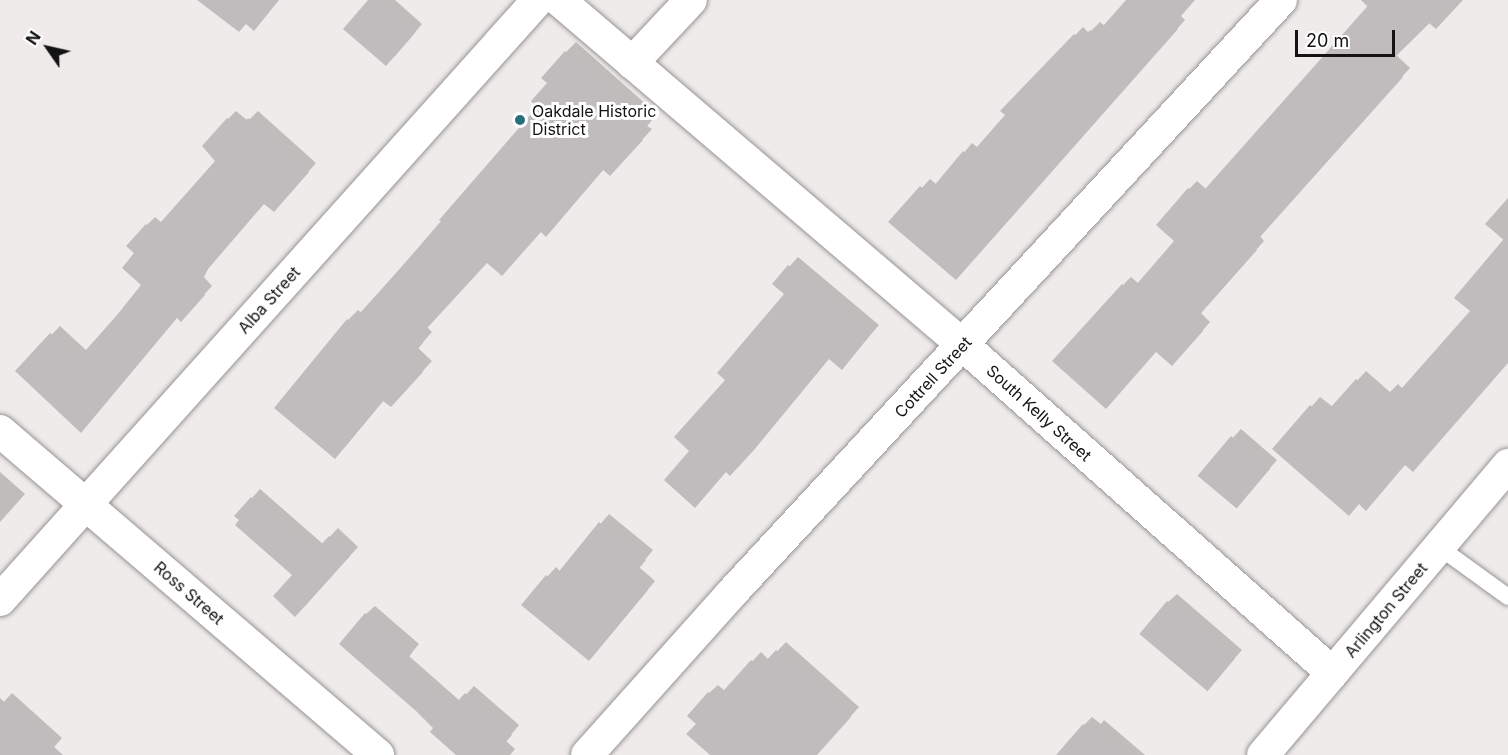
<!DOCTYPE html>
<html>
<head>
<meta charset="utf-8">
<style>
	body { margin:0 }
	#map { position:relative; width:1508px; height:755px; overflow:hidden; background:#efebeb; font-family:Inter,sans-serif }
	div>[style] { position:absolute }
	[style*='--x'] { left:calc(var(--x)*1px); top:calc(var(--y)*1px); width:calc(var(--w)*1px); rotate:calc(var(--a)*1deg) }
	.shadow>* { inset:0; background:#0003 }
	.building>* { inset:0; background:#c0bcbd; transform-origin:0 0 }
	.roads { filter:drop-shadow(0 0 2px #979494) drop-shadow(0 0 2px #979494) }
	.service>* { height:16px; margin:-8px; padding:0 8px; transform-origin:8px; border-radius:8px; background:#fff }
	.minor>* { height:32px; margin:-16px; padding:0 16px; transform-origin:16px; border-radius:16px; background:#fff }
	.dots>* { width:16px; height:16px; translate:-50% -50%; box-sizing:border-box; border:3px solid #fff; border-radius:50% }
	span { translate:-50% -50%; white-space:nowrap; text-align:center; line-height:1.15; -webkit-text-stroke:6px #fff; paint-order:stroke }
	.poi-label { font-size:16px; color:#141313 }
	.left { translate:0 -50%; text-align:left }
	.street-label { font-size:16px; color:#141313 }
	.north { position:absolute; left:18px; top:18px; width:60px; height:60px; -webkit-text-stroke:4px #fff; paint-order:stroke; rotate:304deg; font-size:16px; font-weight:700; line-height:24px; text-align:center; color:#141313 }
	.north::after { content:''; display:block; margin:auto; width:21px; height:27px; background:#141313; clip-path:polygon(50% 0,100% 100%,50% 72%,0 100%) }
	.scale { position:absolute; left:1295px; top:30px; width:100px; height:27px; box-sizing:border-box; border:3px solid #141313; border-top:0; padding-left:8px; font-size:18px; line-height:21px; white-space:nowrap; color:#141313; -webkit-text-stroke:4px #fff; paint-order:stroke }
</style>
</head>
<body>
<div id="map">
	<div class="shadow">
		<i style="clip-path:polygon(370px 0,395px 0,422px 24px,395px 56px)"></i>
		<i style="clip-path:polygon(1128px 0,1195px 0,1181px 16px,1185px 20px,964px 270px,891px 222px,930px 179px,937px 185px,972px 143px,978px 148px,1007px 115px,1002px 111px,1083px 27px,1089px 33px,1100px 22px,1105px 26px)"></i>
		<i style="clip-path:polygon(1361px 0,1463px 0,1436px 29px,1428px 22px,1395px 54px,1410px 68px,1260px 236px,1264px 241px,1201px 313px,1210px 322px,1180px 356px,1123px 285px,1131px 277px,1139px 284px,1176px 240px,1189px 189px,1197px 181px,1207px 190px,1368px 7px)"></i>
		<i style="clip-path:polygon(576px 42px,657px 114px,647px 126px,652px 129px,620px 164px,604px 169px,546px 235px,542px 231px,487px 261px,427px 327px,432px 332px,418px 348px,432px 361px,401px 395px,384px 400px,345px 447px,348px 320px,358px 310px,362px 313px,539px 107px,566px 52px)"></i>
		<i style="clip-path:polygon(236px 111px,248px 121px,258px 111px,316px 163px,282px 202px,265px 202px,210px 265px,204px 277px,212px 286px,189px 311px,177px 316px,89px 422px,17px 371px,60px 326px,87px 351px,143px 285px,136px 253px,147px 225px,155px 217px,162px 223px,217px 161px,228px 119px)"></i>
		<i style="clip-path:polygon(1508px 198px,1508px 360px,1406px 464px,1359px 503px,1274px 449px,1320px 397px,1333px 407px,1366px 371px,1390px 392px,1398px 384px,1403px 389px,1472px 311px,1505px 241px,1485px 224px)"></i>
		<i style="clip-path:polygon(798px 257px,879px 325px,850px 359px,830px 358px,691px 451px,727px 380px,786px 294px,774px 284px)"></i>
		<i style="clip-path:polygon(1241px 429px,1277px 460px,1244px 498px,1199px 475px)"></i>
		<i style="clip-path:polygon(0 472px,25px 494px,0 522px)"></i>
		<i style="clip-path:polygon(260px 489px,323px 544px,338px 528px,358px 547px,304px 607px,294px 575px,252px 498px)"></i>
		<i style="clip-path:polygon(609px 514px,653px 550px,639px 567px,655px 581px,597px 651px,523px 604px,556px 567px,560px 571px)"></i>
		<i style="clip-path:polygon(1177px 594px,1242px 650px,1214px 681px,1168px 602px)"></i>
		<i style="clip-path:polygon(375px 606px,419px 644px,409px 656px,460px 701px,474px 686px,519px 725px,506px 741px,515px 749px,510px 755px,459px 755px,435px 728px,366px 614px)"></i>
		<i style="clip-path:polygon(786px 642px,859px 707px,834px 735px,793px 755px,712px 755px,698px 724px,709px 693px,718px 685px,725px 691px,761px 652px,769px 660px)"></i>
		<i style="clip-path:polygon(12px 693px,62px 738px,47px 755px,0 755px,0 706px)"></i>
		<i style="clip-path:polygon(1092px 717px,1101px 724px,1104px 720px,1145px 755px,1074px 755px,1084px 725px)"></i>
	</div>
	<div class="building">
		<i style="clip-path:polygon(197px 0,279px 0,254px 31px,246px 24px,239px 32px)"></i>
		<i style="clip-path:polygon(368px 0,376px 0,415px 33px,386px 66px,343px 29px)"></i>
		<i style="clip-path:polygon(1126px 0,1193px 0,1173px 25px,1178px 29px,956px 280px,888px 222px,920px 186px,928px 193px,963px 151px,969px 156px,1005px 115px,1000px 111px,1074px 34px,1081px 41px,1090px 30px,1096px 34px)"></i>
		<i style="clip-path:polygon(1373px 0,1453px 0,1388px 64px,1403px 77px,1252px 246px,1257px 250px,1193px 322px,1203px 331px,1172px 366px,1156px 352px,1106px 409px,1052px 361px,1122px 284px,1130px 292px,1174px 241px,1156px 225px,1188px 188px,1198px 197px)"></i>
		<i style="clip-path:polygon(565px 51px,648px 125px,638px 137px,643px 140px,610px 176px,603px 170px,546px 237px,541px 232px,502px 276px,487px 263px,418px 338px,423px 343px,409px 359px,423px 372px,391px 407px,383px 401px,335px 459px,274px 408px,347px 319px,351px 323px,442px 222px,439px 220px,537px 107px,531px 101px,547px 83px,541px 78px)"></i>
		<i style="clip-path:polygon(227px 118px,239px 129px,248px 118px,309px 172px,274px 212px,264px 204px,202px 276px,196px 286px,205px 295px,181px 322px,177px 318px,81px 433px,15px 371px,50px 333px,78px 359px,117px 315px,141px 285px,122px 268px,134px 253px,126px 246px,146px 224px,153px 231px,215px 161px,202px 146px)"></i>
		<i style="clip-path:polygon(1508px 234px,1508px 363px,1413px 472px,1405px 465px,1366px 511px,1359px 504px,1349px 516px,1272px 449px,1310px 405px,1323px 416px,1356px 379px,1381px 401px,1388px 392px,1394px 397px,1470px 311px,1454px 298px)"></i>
		<i style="clip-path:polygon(788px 265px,871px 334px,842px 370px,829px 359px,754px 450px,730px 476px,726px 472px,695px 508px,664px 480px,689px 451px,674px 437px,725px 380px,717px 373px,784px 294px,772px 284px)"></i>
		<i style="left:1231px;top:436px;width:51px;height:52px;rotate:40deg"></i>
		<i style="clip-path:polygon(251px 497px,314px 552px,329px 536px,350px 556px,295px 617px,273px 596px,292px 575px,235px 525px,239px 520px,234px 516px)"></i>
		<i style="clip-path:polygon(599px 522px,646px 560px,632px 577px,648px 590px,589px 661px,521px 605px,546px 575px,552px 580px)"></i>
		<i style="left:1167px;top:601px;width:89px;height:43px;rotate:40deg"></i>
		<i style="clip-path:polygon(365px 613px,412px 653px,402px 665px,451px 709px,465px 693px,512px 735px,494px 755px,456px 755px,430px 732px,433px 728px,416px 711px,339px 644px)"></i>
		<i style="clip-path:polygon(776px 650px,851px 717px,817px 755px,710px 755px,686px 734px,696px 724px,687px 716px,708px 692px,716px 699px,751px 660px,760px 667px)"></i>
		<i style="clip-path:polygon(0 698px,63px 755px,0 755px)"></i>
		<i style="clip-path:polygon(1083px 724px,1118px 755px,1056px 755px)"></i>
	</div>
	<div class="roads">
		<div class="service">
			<i style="--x:1439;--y:547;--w:85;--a:35.9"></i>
		</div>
		<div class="minor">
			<i style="--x:559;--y:0;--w:531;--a:40.5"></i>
			<i style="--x:963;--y:345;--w:494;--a:41.6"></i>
			<i style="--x:632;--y:63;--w:86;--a:-46.9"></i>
			<i style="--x:0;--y:431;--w:498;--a:40.6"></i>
			<i style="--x:0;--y:600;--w:806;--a:-48.12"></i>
			<i style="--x:587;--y:755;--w:215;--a:-48.2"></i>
			<i style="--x:730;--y:595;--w:811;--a:-47.2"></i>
			<i style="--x:1263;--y:755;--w:380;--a:-49.8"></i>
		</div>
	</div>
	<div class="dots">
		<i style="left:520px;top:120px;background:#286f7c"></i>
	</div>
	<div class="poi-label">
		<span class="left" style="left:532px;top:120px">Oakdale Historic<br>District</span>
	</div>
	<div class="street-label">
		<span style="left:269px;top:300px;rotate:-48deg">Alba Street</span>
		<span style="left:933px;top:377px;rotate:-47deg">Cottrell Street</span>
		<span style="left:1039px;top:413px;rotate:42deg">South Kelly Street</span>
		<span style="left:189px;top:593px;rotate:41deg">Ross Street</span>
		<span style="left:1386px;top:610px;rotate:-50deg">Arlington Street</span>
	</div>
	<div class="north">N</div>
	<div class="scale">20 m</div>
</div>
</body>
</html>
